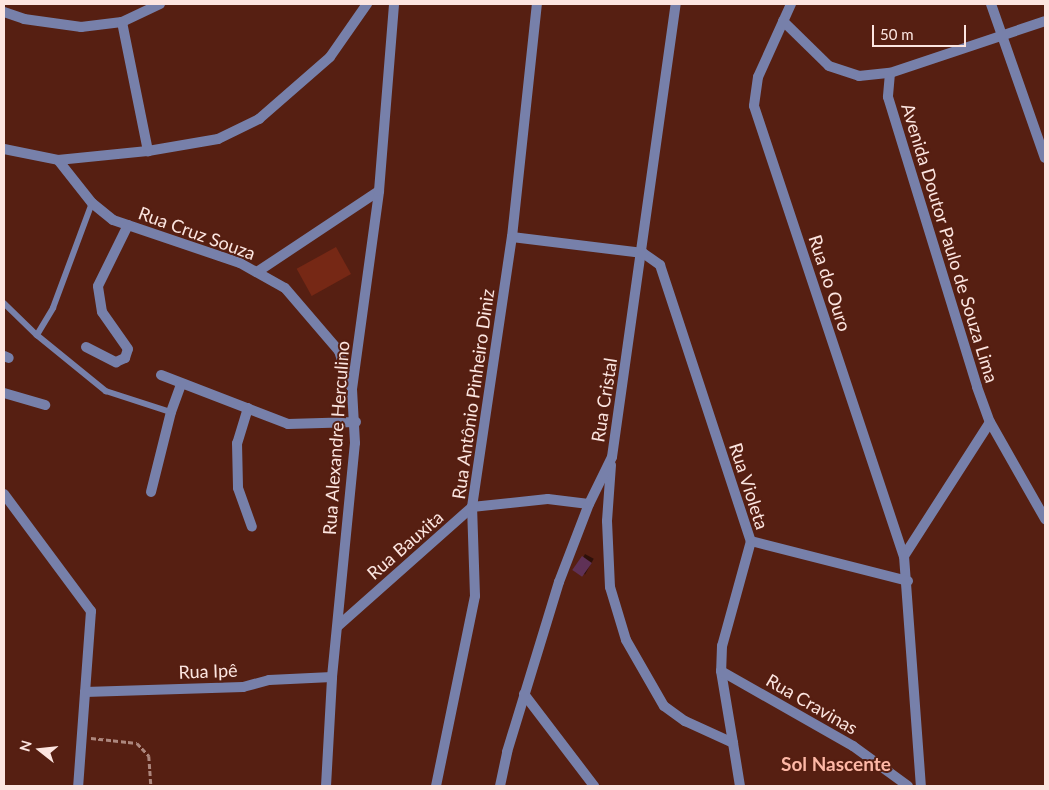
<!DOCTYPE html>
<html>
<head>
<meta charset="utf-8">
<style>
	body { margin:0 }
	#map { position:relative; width:1049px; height:790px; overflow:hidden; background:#561f12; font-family:Lato,sans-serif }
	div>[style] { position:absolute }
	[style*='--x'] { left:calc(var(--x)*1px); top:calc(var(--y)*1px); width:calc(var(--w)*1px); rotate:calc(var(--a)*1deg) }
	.green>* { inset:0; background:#762815; transform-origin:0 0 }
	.shadow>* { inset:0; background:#0007; transform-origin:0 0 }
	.building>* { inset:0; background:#5f3156; transform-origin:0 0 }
	.path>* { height:2.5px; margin-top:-1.25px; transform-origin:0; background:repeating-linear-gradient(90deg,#ad877e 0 5px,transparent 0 7.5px) }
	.lane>* { height:5.5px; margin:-2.75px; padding:0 2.75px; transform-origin:2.75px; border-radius:2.75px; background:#7780aa }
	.street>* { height:10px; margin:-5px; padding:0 5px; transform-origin:5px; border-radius:5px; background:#7780aa }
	span { translate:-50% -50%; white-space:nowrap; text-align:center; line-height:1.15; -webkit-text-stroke:4px #561f12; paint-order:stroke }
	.street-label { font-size:18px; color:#fce5e0 }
	.neighbourhood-label { font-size:19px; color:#feb8a6; font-weight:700 }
	.frame { position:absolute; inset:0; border:5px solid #fce5e0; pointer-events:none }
	.north { position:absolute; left:15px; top:725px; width:50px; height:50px; -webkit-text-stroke:4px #561f12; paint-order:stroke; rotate:286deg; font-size:14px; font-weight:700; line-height:20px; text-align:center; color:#fce5e0 }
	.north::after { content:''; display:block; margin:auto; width:18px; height:22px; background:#fce5e0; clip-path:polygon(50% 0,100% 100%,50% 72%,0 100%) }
	.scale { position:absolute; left:872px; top:25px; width:94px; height:22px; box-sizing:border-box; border:2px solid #fce5e0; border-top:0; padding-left:6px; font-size:15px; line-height:18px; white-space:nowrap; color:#fce5e0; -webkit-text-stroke:4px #561f12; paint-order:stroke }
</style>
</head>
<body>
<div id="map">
	<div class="green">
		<i style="left:336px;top:247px;width:31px;height:45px;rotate:61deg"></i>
	</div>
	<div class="shadow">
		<i style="left:585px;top:554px;width:10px;height:18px;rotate:29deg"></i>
	</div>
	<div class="building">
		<i style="left:582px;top:556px;width:12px;height:17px;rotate:35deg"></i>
	</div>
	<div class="path">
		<i style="--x:91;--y:738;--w:46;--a:6.2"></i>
		<i style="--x:137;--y:743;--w:18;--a:47"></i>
		<i style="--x:149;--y:756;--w:30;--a:86"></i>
	</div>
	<div class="lane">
		<i style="--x:4;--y:303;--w:46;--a:44.1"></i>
		<i style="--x:37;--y:335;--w:31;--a:-59"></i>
		<i style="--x:53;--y:308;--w:112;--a:-69.6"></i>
		<i style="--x:37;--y:335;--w:89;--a:39.1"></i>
		<i style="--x:106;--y:391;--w:68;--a:17.9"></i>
	</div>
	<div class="street">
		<i style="--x:791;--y:4;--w:80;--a:114.3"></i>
		<i style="--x:758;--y:77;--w:29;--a:98"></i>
		<i style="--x:754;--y:106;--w:474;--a:71.6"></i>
		<i style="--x:904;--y:556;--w:231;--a:85.8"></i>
		<i style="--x:991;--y:4;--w:163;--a:70.7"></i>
		<i style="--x:4;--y:12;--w:21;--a:19"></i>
		<i style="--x:24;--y:19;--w:58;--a:8"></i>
		<i style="--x:81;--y:27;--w:41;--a:-7"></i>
		<i style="--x:122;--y:22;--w:42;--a:-25.3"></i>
		<i style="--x:783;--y:21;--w:64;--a:44.4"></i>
		<i style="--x:829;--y:66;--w:32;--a:18"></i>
		<i style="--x:859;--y:76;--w:31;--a:-6"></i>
		<i style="--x:890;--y:73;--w:163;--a:-18.5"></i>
		<i style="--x:122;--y:22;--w:132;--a:78.6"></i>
		<i style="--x:890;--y:73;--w:24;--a:95"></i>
		<i style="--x:888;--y:97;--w:303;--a:72.9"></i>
		<i style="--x:977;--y:387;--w:37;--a:70"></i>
		<i style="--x:990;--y:422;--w:112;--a:60.4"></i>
		<i style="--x:4;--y:149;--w:55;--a:11.5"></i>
		<i style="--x:58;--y:160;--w:90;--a:-5.7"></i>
		<i style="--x:148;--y:151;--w:71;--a:-9.7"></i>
		<i style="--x:218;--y:139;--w:46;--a:-26"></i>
		<i style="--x:259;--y:119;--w:94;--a:-41.1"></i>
		<i style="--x:330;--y:57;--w:65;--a:-55.1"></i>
		<i style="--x:58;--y:160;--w:55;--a:51.7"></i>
		<i style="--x:92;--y:203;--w:27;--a:39"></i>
		<i style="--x:113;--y:220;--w:134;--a:18.7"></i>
		<i style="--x:240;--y:263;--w:51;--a:29.1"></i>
		<i style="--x:285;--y:288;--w:83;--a:49.4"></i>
		<i style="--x:339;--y:351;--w:36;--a:72"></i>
		<i style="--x:512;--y:237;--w:132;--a:7"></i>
		<i style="--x:643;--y:253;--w:21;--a:35"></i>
		<i style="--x:660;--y:265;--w:291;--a:71.8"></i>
		<i style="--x:751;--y:541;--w:109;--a:105.4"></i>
		<i style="--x:722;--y:646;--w:25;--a:92"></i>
		<i style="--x:721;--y:671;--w:73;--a:80.5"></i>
		<i style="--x:257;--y:272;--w:146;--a:-33.6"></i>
		<i style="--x:86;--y:347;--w:34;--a:27"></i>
		<i style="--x:116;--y:362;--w:10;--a:-24"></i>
		<i style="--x:125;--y:358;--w:9;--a:-72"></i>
		<i style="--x:128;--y:349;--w:45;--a:-125.1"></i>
		<i style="--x:102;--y:312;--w:26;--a:-99"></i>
		<i style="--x:98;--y:286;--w:68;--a:-63.8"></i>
		<i style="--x:4;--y:356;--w:5;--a:22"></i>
		<i style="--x:161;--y:375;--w:136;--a:21.1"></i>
		<i style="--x:288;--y:424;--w:68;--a:-1.7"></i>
		<i style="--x:4;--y:393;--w:43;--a:16.3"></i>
		<i style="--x:248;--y:408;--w:37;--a:107"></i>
		<i style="--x:237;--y:443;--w:45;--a:88.7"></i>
		<i style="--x:238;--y:488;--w:41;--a:70.3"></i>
		<i style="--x:611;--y:465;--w:56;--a:94.1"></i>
		<i style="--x:607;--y:521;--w:66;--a:87.4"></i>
		<i style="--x:610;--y:587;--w:55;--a:73.2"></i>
		<i style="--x:626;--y:640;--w:76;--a:60.1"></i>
		<i style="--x:664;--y:706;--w:26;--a:36"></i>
		<i style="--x:685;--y:721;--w:53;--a:24.6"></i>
		<i style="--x:733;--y:743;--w:44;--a:80.8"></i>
		<i style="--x:151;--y:492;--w:82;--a:-76"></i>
		<i style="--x:171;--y:412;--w:30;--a:-70"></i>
		<i style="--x:4;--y:494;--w:146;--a:53.4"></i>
		<i style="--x:91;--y:611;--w:175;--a:94.2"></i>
		<i style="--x:751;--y:541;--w:162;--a:14.3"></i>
		<i style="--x:904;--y:556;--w:159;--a:-57.3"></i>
		<i style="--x:338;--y:626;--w:179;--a:-41.6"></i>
		<i style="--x:472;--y:507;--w:76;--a:-6"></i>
		<i style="--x:548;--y:499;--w:41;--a:7"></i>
		<i style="--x:721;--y:671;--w:152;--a:29.6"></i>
		<i style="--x:853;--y:746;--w:68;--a:36"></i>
		<i style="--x:85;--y:692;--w:158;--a:-1.8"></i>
		<i style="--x:243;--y:687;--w:27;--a:-15"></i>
		<i style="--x:269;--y:680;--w:63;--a:-2.7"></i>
		<i style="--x:524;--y:694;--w:116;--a:52.7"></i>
		<i style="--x:326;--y:786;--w:109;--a:-86.8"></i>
		<i style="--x:332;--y:677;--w:235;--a:-84.4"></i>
		<i style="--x:355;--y:443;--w:54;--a:-93.2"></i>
		<i style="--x:352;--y:389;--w:200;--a:-82.2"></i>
		<i style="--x:379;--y:191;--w:188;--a:-85.4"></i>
		<i style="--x:436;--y:786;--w:194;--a:-78.4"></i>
		<i style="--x:475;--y:596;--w:89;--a:-91.9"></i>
		<i style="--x:472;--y:507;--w:273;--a:-81.6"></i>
		<i style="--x:512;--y:237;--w:234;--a:-83.9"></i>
		<i style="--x:500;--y:786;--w:35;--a:-78"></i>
		<i style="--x:507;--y:752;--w:178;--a:-73"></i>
		<i style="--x:559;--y:582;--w:84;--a:-69"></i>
		<i style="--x:589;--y:504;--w:52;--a:-63.9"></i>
		<i style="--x:612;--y:457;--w:457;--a:-82"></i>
	</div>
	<div class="street-label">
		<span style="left:197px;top:233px;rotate:20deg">Rua Cruz Souza</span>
		<span style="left:950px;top:243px;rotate:73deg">Avenida Doutor Paulo de Souza Lima</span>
		<span style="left:830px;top:283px;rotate:72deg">Rua do Ouro</span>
		<span style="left:473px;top:394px;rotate:-82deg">Rua Antônio Pinheiro Diniz</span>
		<span style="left:604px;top:400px;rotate:-81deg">Rua Cristal</span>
		<span style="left:336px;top:438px;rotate:-86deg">Rua Alexandre Herculino</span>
		<span style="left:749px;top:486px;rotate:72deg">Rua Violeta</span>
		<span style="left:405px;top:545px;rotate:-41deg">Rua Bauxita</span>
		<span style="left:208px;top:671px;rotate:-2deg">Rua Ipê</span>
		<span style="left:812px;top:704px;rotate:30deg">Rua Cravinas</span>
	</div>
	<div class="neighbourhood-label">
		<span style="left:836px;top:764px">Sol Nascente</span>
	</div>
	<div class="frame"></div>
	<div class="north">N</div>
	<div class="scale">50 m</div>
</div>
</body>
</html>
